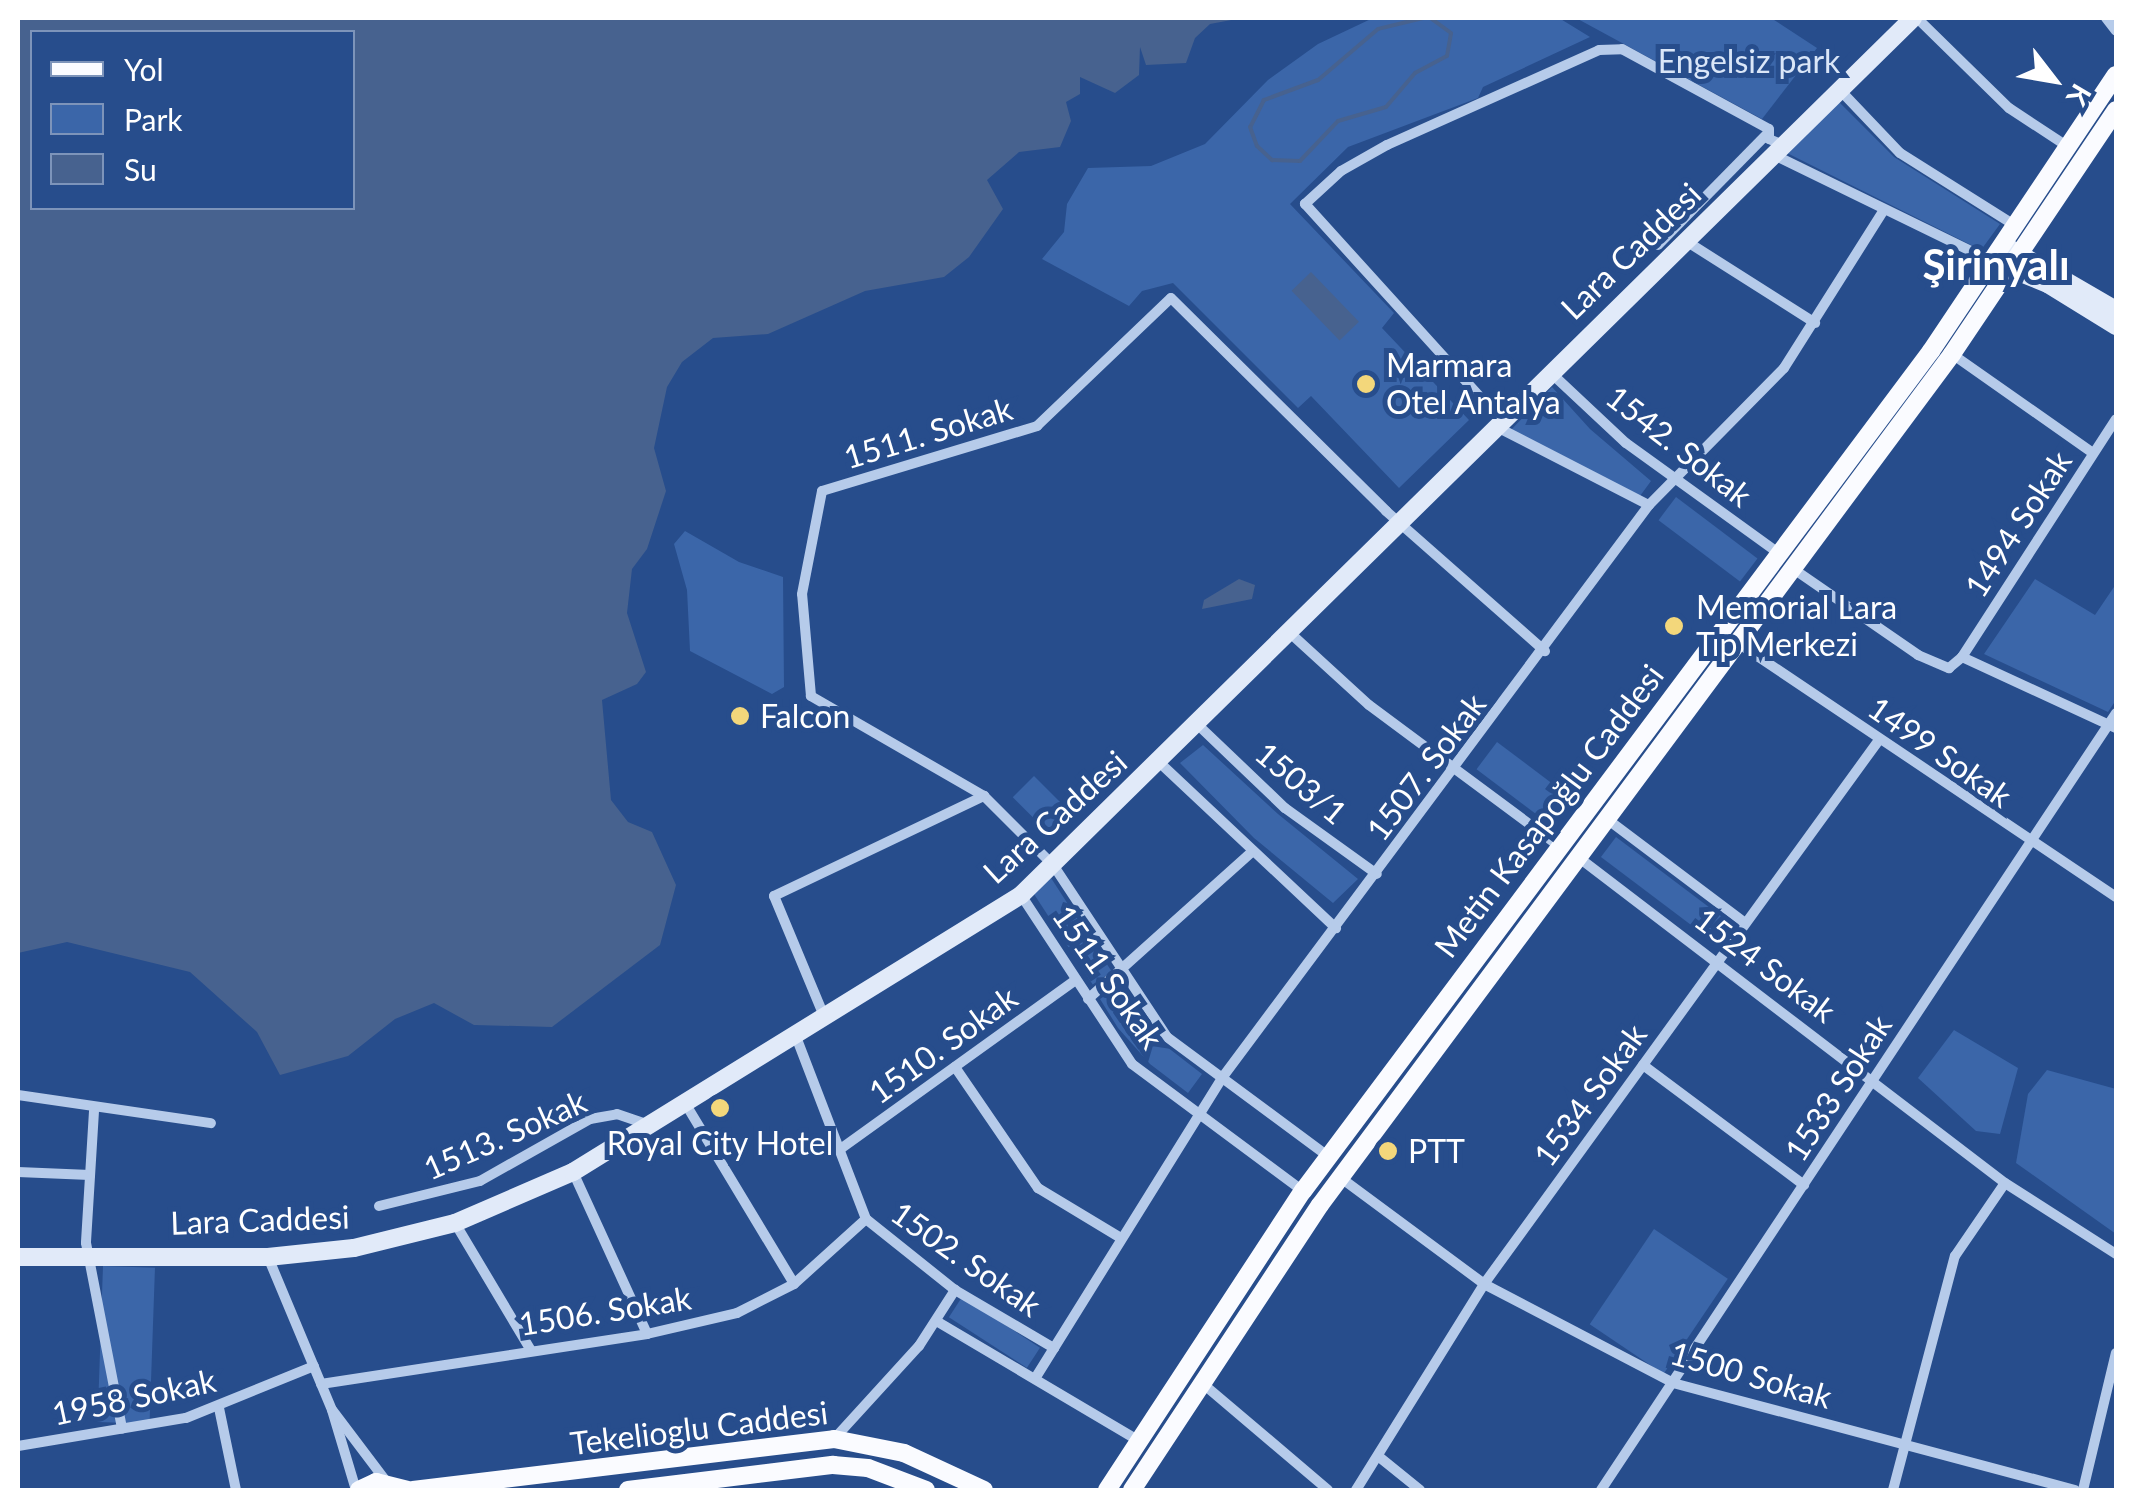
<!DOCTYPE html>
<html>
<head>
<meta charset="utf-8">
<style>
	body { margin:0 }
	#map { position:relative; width:2134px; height:1508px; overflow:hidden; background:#274d8c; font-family:Lato,sans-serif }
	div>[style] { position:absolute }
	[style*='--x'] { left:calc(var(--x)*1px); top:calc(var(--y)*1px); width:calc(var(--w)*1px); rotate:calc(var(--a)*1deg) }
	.green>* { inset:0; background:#3b66a9; transform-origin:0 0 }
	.water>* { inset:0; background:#47628f; transform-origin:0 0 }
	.stream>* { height:4px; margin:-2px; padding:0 2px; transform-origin:2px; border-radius:2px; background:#47628f }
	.street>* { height:10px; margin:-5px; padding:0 5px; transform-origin:5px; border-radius:5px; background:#b6cbea }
	.secondary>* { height:18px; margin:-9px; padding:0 9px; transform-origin:9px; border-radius:9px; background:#e1eaf9 }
	.primary>* { height:18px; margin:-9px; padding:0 9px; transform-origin:9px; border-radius:9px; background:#fafbff }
	.dots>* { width:28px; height:28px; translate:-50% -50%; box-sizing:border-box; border:5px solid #274d8c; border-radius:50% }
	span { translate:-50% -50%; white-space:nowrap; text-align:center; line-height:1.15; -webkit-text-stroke:10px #274d8c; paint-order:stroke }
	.park-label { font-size:32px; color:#dae6f8 }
	.street-label { font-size:32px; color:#fff }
	.poi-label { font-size:32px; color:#fff }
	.left { translate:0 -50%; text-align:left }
	.district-label { font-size:42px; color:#fff; font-weight:700 }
	.frame { position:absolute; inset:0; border:20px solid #fff; pointer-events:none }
	.legend { position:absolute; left:30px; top:30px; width:325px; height:180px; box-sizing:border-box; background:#274d8c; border:2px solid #7d94ba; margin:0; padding:12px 18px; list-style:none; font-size:30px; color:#fff }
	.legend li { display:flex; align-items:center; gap:20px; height:50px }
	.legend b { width:50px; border:2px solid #7d94ba }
	.north { position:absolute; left:2004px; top:30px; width:100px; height:100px; -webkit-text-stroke:8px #274d8c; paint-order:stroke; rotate:121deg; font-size:28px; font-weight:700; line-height:40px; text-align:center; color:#fff }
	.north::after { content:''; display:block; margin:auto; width:35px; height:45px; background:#fff; clip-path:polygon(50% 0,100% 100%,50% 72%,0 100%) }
</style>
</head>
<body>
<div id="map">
	<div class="green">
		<i style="clip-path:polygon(1373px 18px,1559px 18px,1590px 37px,1483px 87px,1478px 98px,1348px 147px,1290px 204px,1394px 313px,1382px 328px,1469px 420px,1399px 488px,1311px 396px,1298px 408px,1173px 283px,1142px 291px,1129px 306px,1042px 259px,1064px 232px,1067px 204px,1088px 168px,1151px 166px,1205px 144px,1268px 80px,1318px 44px)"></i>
		<i style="clip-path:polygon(1576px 18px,1771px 18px,1817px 48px,1762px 119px)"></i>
		<i style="clip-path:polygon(1839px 102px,1894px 157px,2000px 224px,1981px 250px,1787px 153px)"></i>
		<i style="clip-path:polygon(1552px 387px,1590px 429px,1651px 481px,1640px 496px,1511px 430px)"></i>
		<i style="left:1676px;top:497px;width:102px;height:29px;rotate:37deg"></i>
		<i style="clip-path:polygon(685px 531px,739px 562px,783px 577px,784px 687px,772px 694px,690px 651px,687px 590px,674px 544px)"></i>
		<i style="clip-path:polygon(2035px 579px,2095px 615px,2116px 584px,2116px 700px,2108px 712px,1984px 654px)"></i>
		<i style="left:1497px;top:742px;width:96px;height:34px;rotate:37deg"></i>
		<i style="clip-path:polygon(1203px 745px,1278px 814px,1358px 879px,1333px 903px,1254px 838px,1180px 763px)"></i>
		<i style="left:1034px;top:776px;width:51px;height:30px;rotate:45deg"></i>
		<i style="left:1616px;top:837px;width:144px;height:25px;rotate:37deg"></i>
		<i style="left:1051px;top:878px;width:112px;height:23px;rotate:57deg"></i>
		<i style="clip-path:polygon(1120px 986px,1158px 1040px,1202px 1074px,1188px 1093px,1150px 1064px,1118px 1028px,1100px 999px)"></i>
		<i style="clip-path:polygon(1954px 1030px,2018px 1068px,2000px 1134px,1976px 1131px,1918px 1078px)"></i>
		<i style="clip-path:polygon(2047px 1070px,2116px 1089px,2116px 1234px,2016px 1163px,2028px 1094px)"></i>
		<i style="left:1654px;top:1229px;width:89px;height:115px;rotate:34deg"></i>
		<i style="left:103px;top:1266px;width:52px;height:156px;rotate:2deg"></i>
		<i style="left:962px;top:1297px;width:93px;height:24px;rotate:33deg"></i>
	</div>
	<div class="water">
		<i style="clip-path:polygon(evenodd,18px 18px,1242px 18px,1210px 24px,1195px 38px,1186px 63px,1146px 65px,1140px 47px,1139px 75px,1115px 93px,1080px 77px,1080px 94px,1066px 102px,1071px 121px,1060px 147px,1019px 152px,987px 180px,1003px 209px,969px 257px,944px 277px,865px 291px,768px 334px,713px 338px,682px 362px,667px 387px,654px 448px,666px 491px,647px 549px,632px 569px,627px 613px,646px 672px,637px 684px,602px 700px,611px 800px,628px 822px,652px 832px,676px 885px,660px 945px,552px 1027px,474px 1025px,434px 1003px,395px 1019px,348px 1056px,280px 1075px,257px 1032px,190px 972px,67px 942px,18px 953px,18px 18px,32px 32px,352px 32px,352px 208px,32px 208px,32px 32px)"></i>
		<i style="left:1311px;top:272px;width:69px;height:27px;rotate:46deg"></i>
		<i style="clip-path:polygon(1239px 579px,1255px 585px,1252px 599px,1202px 609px,1204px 600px)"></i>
	</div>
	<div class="stream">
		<i style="--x:1423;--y:18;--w:46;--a:166.3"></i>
		<i style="--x:1378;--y:29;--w:79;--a:139.6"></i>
		<i style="--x:1318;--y:80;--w:58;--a:159.7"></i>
		<i style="--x:1264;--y:100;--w:30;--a:117"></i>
		<i style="--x:1250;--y:127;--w:20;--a:70"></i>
		<i style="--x:1257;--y:146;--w:21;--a:43"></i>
		<i style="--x:1272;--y:160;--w:28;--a:2"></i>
		<i style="--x:1300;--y:161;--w:55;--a:-46.5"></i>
		<i style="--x:1338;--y:121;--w:50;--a:-16.3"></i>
		<i style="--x:1386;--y:107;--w:45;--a:-49.5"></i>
		<i style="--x:1415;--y:73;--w:36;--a:-28"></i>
		<i style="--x:1447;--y:56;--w:23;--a:-80"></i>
		<i style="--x:1451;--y:33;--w:26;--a:-144"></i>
	</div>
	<div class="street">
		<i style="--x:1917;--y:18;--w:129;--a:44.4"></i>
		<i style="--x:2009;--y:108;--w:73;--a:33.3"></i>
		<i style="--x:2106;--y:18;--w:16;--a:52"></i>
		<i style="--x:1839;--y:89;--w:88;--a:46.4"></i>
		<i style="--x:1900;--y:153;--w:137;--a:32.2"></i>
		<i style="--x:1772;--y:154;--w:246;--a:26"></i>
		<i style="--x:1686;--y:241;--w:153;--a:32.4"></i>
		<i style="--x:1658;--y:245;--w:158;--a:-45.5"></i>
		<i style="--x:1952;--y:354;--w:172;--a:35.1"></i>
		<i style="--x:1550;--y:372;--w:104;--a:43.1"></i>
		<i style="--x:1626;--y:443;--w:190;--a:35.8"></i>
		<i style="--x:1501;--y:420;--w:292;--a:-132.2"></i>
		<i style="--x:1305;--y:204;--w:49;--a:-42.5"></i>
		<i style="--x:1341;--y:171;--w:53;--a:-29.5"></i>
		<i style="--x:1387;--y:145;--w:232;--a:-24.1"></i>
		<i style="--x:1599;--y:50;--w:23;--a:-2"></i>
		<i style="--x:1622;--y:49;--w:167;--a:28.6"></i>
		<i style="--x:1769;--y:129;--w:10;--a:90"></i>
		<i style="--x:1769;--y:139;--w:13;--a:23"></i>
		<i style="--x:1495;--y:426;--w:173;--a:27.2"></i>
		<i style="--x:1795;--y:570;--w:150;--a:34.6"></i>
		<i style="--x:1918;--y:655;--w:34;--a:23"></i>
		<i style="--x:1949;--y:668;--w:17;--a:-40"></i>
		<i style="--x:1962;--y:657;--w:170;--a:24.8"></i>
		<i style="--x:1289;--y:632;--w:108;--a:42.4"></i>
		<i style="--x:1369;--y:705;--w:237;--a:36.6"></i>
		<i style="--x:1738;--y:643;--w:455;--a:33.9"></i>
		<i style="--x:1962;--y:657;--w:283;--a:-57.1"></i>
		<i style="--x:1197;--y:724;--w:122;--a:43.7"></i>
		<i style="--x:1285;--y:808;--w:113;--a:35.7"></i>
		<i style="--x:1159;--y:762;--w:243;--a:43.2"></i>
		<i style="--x:1607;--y:819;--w:173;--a:37"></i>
		<i style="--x:1578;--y:857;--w:537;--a:37.36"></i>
		<i style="--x:2005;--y:1183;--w:132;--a:32.6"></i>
		<i style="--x:1021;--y:895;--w:202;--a:56.7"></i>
		<i style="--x:1132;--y:1064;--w:213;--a:36.6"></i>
		<i style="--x:1088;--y:999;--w:220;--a:-41.9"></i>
		<i style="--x:824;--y:1016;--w:130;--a:-112.6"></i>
		<i style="--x:774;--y:896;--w:233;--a:-25.5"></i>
		<i style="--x:795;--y:1034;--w:198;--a:69"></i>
		<i style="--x:866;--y:1219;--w:114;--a:38.6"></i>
		<i style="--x:955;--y:1290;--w:115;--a:30.4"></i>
		<i style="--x:1643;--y:1065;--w:201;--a:36.7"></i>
		<i style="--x:955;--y:1067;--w:147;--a:55.6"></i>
		<i style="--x:1038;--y:1188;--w:97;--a:31.1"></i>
		<i style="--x:18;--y:1095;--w:195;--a:8.3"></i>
		<i style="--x:685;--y:1103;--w:211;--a:58.9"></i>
		<i style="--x:94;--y:1111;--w:132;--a:93.5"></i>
		<i style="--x:86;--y:1243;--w:189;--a:79"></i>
		<i style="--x:839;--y:1150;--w:292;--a:-35.7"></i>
		<i style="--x:1329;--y:1157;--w:202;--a:-143.5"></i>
		<i style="--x:1167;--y:1037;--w:205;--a:-123.5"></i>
		<i style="--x:1054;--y:866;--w:99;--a:-135"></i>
		<i style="--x:984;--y:796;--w:200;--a:-150"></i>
		<i style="--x:811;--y:696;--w:102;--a:-95"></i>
		<i style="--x:802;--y:594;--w:105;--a:-79"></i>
		<i style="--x:822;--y:491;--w:225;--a:-16.8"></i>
		<i style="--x:1037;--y:426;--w:185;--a:-43.7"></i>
		<i style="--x:1171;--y:298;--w:303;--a:44.7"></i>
		<i style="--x:1386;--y:511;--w:212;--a:41.4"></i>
		<i style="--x:18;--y:1172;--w:72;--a:2.4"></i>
		<i style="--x:573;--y:1172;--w:178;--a:65.4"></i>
		<i style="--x:1341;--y:1178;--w:178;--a:36.5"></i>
		<i style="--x:1484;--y:1284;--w:213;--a:27.6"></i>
		<i style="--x:1673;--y:1383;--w:416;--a:14.9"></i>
		<i style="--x:379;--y:1206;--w:104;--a:-13.9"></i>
		<i style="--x:480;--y:1181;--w:126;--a:-29.4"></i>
		<i style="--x:590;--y:1119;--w:27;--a:-10"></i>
		<i style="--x:617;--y:1114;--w:34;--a:19"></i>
		<i style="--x:455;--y:1223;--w:147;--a:59.2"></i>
		<i style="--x:268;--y:1257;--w:166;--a:67.3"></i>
		<i style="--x:332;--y:1410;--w:84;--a:73.3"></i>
		<i style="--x:938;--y:1322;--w:234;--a:30.6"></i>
		<i style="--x:1036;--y:1377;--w:352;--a:-58.1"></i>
		<i style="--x:1222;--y:1078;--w:715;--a:-53.31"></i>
		<i style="--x:1649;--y:505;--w:192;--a:-45.4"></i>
		<i style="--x:1784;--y:368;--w:187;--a:-57.7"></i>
		<i style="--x:1202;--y:1383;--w:165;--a:40.3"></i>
		<i style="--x:321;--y:1384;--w:330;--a:-8.7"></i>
		<i style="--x:647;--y:1334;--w:92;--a:-13.1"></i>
		<i style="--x:737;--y:1313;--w:64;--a:-27"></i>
		<i style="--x:794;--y:1284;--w:97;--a:-42.1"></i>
		<i style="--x:219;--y:1408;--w:84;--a:78.3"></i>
		<i style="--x:333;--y:1411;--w:88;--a:52.9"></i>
		<i style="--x:834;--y:1439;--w:126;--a:-47.6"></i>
		<i style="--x:919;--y:1346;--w:67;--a:-57.3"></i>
		<i style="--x:18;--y:1446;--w:170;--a:-9.5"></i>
		<i style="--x:186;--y:1418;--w:138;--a:-22.1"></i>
		<i style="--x:1378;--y:1456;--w:54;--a:39"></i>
		<i style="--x:1356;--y:1490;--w:243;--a:-58.1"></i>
		<i style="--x:1484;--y:1284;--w:672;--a:-54.02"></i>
		<i style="--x:1601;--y:1490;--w:932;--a:-56.46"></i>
		<i style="--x:1893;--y:1490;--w:242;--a:-75.2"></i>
		<i style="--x:1955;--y:1256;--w:88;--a:-55.6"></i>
		<i style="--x:2083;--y:1490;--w:141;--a:-76.5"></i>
	</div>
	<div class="secondary">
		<i style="--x:2009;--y:248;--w:124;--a:30.1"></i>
		<i style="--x:1998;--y:264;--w:54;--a:21.8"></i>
		<i style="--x:2048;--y:284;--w:80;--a:31.7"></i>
		<i style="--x:18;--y:1257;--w:250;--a:0"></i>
		<i style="--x:268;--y:1257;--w:86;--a:-6"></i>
		<i style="--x:354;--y:1248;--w:104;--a:-13.9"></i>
		<i style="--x:455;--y:1223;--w:129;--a:-23.4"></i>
		<i style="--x:573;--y:1172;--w:527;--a:-31.73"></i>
		<i style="--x:1021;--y:895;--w:1251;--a:-44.51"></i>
	</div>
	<div class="primary">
		<i style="--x:359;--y:1490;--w:19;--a:-25"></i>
		<i style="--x:376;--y:1482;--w:32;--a:14"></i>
		<i style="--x:413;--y:1490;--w:424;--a:-6.9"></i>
		<i style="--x:834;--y:1439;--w:71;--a:11.3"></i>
		<i style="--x:904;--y:1453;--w:88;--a:24.8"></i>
		<i style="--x:628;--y:1490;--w:207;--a:-7"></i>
		<i style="--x:833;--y:1465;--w:35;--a:5"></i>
		<i style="--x:868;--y:1468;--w:62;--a:20.8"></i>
		<i style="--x:1107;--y:1490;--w:358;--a:-56.8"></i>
		<i style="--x:1303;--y:1191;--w:1049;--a:-53.22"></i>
		<i style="--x:1931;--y:351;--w:332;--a:-56.2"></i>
		<i style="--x:1132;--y:1490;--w:341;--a:-56.6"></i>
		<i style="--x:1320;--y:1205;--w:1060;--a:-53.4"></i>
		<i style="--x:1952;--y:354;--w:294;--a:-56.1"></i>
	</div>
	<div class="dots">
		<i style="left:1366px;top:384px;background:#f3d77b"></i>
		<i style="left:1674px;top:626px;background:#f3d77b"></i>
		<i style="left:740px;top:716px;background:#f3d77b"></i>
		<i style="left:720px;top:1108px;background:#f3d77b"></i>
		<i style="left:1388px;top:1151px;background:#f3d77b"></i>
	</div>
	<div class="park-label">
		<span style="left:1749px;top:61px">Engelsiz park</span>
	</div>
	<div class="street-label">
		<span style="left:1631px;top:251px;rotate:-44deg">Lara Caddesi</span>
		<span style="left:928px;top:433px;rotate:-17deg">1511. Sokak</span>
		<span style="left:1679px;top:446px;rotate:38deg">1542. Sokak</span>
		<span style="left:2018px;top:524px;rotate:-57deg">1494 Sokak</span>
		<span style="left:1940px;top:752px;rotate:35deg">1499 Sokak</span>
		<span style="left:1426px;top:767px;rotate:-53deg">1507. Sokak</span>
		<span style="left:1301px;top:783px;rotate:40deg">1503/1</span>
		<span style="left:1549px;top:811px;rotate:-53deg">Metin Kasapoğlu Caddesi</span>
		<span style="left:1055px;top:817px;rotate:-42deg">Lara Caddesi</span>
		<span style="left:1765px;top:965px;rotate:37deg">1524 Sokak</span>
		<span style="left:1108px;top:977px;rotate:55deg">1511 Sokak</span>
		<span style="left:943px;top:1045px;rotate:-36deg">1510. Sokak</span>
		<span style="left:1838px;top:1088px;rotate:-57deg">1533 Sokak</span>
		<span style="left:1590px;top:1095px;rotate:-54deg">1534 Sokak</span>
		<span style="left:505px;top:1135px;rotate:-24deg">1513. Sokak</span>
		<span style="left:260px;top:1220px;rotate:-2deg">Lara Caddesi</span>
		<span style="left:966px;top:1259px;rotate:35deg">1502. Sokak</span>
		<span style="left:605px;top:1311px;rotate:-9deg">1506. Sokak</span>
		<span style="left:1751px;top:1375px;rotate:16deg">1500 Sokak</span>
		<span style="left:134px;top:1397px;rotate:-12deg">1958 Sokak</span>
		<span style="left:699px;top:1428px;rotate:-7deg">Tekelioglu Caddesi</span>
	</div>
	<div class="poi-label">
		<span class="left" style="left:1386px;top:384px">Marmara<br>Otel Antalya</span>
		<span class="left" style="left:1696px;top:626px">Memorial Lara<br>Tıp Merkezi</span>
		<span class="left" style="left:760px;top:716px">Falcon</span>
		<span style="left:720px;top:1143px">Royal City Hotel</span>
		<span class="left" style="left:1408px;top:1151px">PTT</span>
	</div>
	<div class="district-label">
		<span style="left:1996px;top:264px">Şirinyalı</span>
	</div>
	<div class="frame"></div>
	<ul class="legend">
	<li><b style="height:12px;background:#fafbff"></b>Yol</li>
	<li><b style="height:28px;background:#3b66a9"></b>Park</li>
	<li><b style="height:28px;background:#47628f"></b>Su</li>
	</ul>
	<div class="north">K</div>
</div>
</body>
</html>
